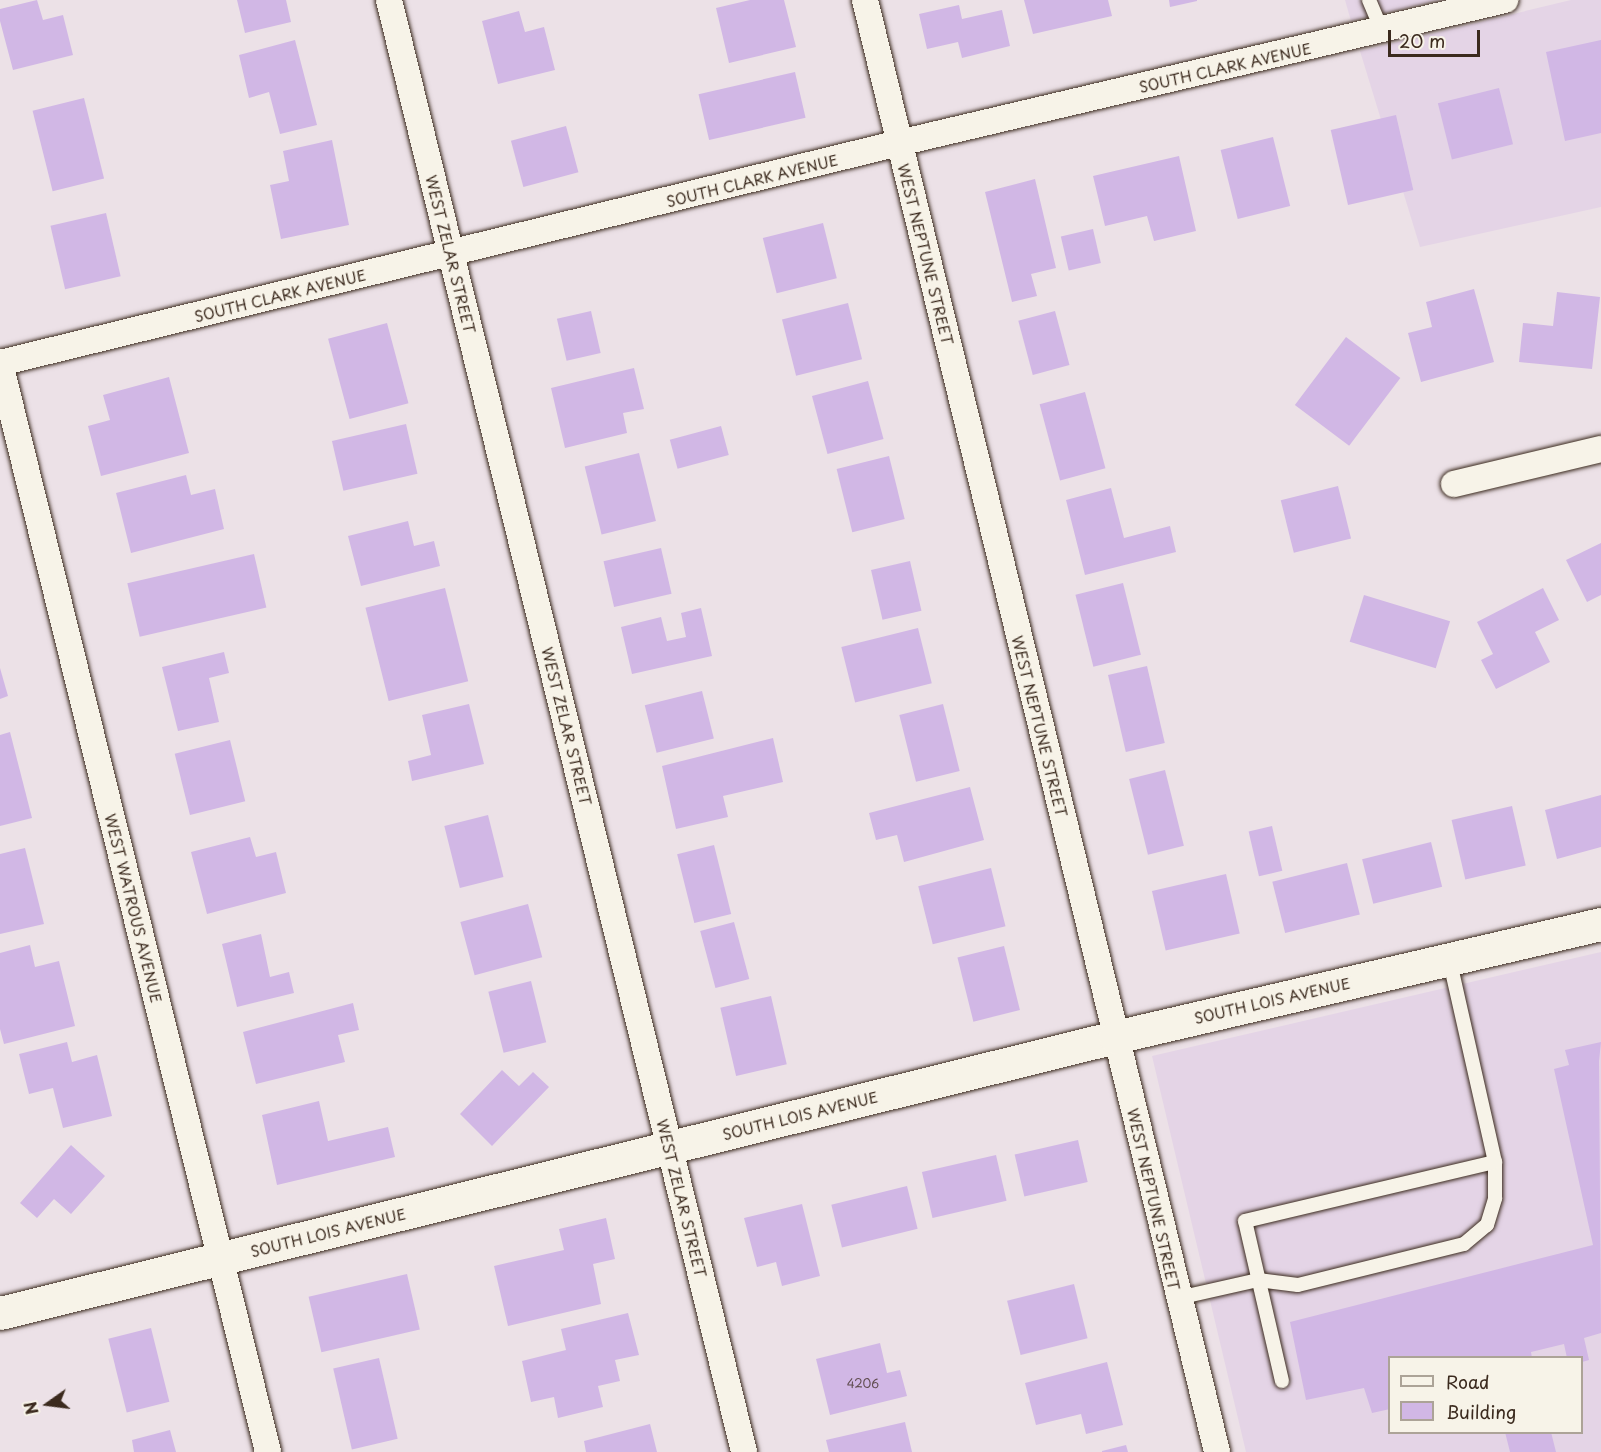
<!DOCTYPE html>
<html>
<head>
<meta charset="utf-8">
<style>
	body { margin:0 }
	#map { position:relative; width:1601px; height:1452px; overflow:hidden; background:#ece1e7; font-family:"Playpen Sans",sans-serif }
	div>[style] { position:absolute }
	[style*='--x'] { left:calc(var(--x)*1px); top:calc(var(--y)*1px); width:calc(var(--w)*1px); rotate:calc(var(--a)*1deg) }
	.built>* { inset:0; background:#e4d4e6 }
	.building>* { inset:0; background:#d1b7e5; transform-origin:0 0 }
	.roads { filter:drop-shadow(0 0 2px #3b2a1e) drop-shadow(0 0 2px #3b2a1e) }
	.lane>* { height:14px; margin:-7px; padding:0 7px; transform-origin:7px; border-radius:7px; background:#f7f3e8 }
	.street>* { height:26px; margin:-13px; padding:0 13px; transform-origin:13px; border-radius:13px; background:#f7f3e8 }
	.secondary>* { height:33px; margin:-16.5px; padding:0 16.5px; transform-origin:16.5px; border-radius:16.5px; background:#f7f3e8 }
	span { translate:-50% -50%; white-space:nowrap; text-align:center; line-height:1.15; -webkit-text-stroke:5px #f7f3e8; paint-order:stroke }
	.number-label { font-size:12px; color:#604d50 }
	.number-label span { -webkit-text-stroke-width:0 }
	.street-label { font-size:15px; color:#3b2a1e }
	.legend { position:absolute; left:1388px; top:1356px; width:195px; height:78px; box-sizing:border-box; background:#f7f3e8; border:2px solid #aca397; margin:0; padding:8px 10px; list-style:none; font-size:18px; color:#3b2a1e }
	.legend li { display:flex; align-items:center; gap:12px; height:30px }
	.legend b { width:30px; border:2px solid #aca397 }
	.north { position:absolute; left:18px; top:1374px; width:60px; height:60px; -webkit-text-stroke:4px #f7f3e8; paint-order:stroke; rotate:256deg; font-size:16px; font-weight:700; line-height:24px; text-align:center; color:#3b2a1e }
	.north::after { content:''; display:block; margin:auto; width:21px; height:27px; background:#3b2a1e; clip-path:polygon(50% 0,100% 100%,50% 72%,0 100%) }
	.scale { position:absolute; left:1388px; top:30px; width:92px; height:27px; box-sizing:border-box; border:3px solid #3b2a1e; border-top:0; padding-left:8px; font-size:18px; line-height:21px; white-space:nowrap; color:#3b2a1e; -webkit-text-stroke:4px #f7f3e8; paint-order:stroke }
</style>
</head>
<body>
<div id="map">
	<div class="built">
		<i style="clip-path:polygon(1345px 0,1439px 0,1351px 21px)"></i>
		<i style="clip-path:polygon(1571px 0,1601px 0,1601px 207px,1420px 247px,1360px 51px)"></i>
		<i style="clip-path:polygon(evenodd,1601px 952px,1601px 1452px,1246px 1452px,1152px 1056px,1601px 952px,1390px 1358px,1582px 1358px,1582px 1432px,1390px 1432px,1390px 1358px)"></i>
	</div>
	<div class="building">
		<i style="clip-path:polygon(37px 0,43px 20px,63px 15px,73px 55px,13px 70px,0 21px,0 9px)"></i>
		<i style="clip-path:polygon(237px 0,286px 0,291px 22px,245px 33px)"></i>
		<i style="clip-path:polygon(750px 0,784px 0,796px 47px,729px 63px,716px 8px)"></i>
		<i style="clip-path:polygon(1024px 0,1108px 0,1112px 16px,1033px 34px)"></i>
		<i style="clip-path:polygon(1169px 0,1197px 0,1197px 1px,1170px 7px)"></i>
		<i style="clip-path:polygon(959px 5px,962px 19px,1002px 10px,1010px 46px,962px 58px,958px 42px,927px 49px,919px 14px)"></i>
		<i style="clip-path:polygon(519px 11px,525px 32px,544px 27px,555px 70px,498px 84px,482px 21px)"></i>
		<i style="clip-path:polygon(295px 40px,317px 125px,280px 134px,269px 92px,249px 98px,239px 55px)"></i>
		<i style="clip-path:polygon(1601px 40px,1601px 133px,1565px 141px,1546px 52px)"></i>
		<i style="left:795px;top:72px;width:47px;height:99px;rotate:77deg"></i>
		<i style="left:1499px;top:88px;width:58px;height:63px;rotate:76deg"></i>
		<i style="left:84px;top:98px;width:83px;height:53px;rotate:76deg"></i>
		<i style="left:1396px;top:115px;width:77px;height:67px;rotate:77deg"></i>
		<i style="left:566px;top:126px;width:48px;height:57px;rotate:75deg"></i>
		<i style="left:1273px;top:137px;width:71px;height:54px;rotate:76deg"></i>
		<i style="clip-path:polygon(332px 140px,349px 225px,281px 239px,270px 185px,289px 181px,283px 151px)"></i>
		<i style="clip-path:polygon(1179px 156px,1196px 231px,1154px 241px,1147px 216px,1105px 226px,1093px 176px)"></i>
		<i style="clip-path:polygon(1035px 179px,1056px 268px,1031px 274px,1037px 296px,1012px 302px,985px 192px)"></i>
		<i style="left:106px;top:213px;width:65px;height:57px;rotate:77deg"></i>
		<i style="left:823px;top:223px;width:57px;height:62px;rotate:76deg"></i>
		<i style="left:1093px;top:229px;width:35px;height:33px;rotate:77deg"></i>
		<i style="clip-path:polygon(1474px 289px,1494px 362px,1421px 382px,1408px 333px,1432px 327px,1426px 302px)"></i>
		<i style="clip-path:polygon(1557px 292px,1600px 297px,1592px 369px,1519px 362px,1523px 323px,1553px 326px)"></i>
		<i style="left:848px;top:303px;width:58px;height:68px;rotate:76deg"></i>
		<i style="left:591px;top:311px;width:43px;height:35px;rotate:77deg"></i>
		<i style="left:1055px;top:311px;width:56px;height:38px;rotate:75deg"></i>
		<i style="left:387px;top:323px;width:83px;height:61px;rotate:75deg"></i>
		<i style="left:1346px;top:337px;width:68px;height:85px;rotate:37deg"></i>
		<i style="clip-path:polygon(634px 368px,644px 409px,623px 413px,627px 433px,565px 448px,551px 388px)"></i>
		<i style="clip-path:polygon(169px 377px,189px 453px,101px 476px,88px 426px,110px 420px,103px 395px)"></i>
		<i style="left:868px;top:381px;width:60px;height:58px;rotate:75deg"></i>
		<i style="left:1085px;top:392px;width:79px;height:47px;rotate:75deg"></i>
		<i style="left:406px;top:424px;width:51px;height:76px;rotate:77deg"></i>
		<i style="left:721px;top:426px;width:30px;height:53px;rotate:75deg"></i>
		<i style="left:639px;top:453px;width:70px;height:56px;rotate:76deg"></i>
		<i style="left:889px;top:456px;width:65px;height:54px;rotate:76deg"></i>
		<i style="clip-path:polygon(186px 475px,191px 495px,215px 489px,224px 529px,131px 553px,116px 493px)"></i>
		<i style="left:1338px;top:486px;width:54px;height:59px;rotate:76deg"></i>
		<i style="clip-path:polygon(1111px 488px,1124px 538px,1170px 526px,1176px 552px,1085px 575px,1066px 500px)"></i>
		<i style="clip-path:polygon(408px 521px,414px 546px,434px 541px,440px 566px,361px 586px,348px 536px)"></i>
		<i style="clip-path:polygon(1601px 543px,1601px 595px,1587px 602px,1566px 560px)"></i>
		<i style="left:661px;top:548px;width:47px;height:59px;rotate:77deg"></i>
		<i style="left:254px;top:554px;width:55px;height:130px;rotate:77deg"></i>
		<i style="left:910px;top:561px;width:51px;height:40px;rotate:77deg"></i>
		<i style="left:1123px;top:583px;width:74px;height:49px;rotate:76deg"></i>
		<i style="left:445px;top:588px;width:96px;height:82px;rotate:76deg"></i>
		<i style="clip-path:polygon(1543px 588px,1559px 620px,1535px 632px,1550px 662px,1496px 689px,1481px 660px,1493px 654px,1477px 622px)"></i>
		<i style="left:1364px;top:595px;width:90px;height:49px;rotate:17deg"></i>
		<i style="clip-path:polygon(701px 608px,712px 656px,632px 674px,621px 627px,661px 617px,667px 641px,686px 637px,681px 613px)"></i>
		<i style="left:918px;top:628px;width:57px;height:79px;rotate:76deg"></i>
		<i style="clip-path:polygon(224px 652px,229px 673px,209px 678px,219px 722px,178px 731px,162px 667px)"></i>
		<i style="left:1147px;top:666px;width:79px;height:40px;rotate:77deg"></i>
		<i style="clip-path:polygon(0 668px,8px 696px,0 699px)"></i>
		<i style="left:702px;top:691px;width:49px;height:59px;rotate:76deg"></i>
		<i style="clip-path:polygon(469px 704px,484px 764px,412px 781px,408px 761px,431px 755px,422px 715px)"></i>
		<i style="left:943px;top:704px;width:69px;height:45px;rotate:76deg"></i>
		<i style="clip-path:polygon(10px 732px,32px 818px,0 826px,0 735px)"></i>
		<i style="clip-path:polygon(773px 738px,783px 782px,723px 796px,728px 817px,676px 829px,662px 766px)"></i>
		<i style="left:230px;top:740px;width:63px;height:57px;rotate:76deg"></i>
		<i style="left:1165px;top:770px;width:78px;height:37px;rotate:76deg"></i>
		<i style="clip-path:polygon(970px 787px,984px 840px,904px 862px,897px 835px,876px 840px,869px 813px)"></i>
		<i style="clip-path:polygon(1601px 795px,1601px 847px,1557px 859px,1545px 810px)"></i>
		<i style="left:1512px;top:806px;width:61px;height:62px;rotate:77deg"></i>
		<i style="left:488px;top:815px;width:64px;height:45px;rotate:76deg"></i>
		<i style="left:1272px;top:826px;width:46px;height:24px;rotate:77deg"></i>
		<i style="clip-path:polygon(250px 837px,256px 857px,276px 852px,286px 893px,207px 914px,191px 852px)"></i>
		<i style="left:1431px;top:842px;width:46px;height:71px;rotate:76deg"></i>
		<i style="left:714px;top:845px;width:71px;height:38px;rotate:76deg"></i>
		<i style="clip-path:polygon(25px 848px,44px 924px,0 934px,0 854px)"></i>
		<i style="left:1347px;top:863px;width:53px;height:77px;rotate:76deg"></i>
		<i style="left:991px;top:868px;width:60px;height:75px;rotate:76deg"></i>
		<i style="left:1226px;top:874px;width:61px;height:76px;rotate:77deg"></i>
		<i style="left:528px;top:904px;width:55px;height:70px;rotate:75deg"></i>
		<i style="left:734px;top:922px;width:59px;height:35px;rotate:75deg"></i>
		<i style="clip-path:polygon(261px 934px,270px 977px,289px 972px,294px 993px,237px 1007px,222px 944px)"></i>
		<i style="clip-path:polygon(30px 945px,35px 967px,59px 961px,75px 1026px,4px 1044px,0 1029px,0 953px)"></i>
		<i style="left:1004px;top:946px;width:66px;height:48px;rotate:76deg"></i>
		<i style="left:531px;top:981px;width:63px;height:44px;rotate:76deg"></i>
		<i style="left:771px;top:996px;width:70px;height:52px;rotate:77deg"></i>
		<i style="clip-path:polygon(353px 1003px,359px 1030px,338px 1035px,345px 1062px,256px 1084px,243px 1032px)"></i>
		<i style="clip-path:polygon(67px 1042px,72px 1062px,97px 1055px,112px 1116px,63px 1128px,53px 1088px,29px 1094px,19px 1054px)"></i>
		<i style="clip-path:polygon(1601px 1042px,1599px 1061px,1601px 1333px,1584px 1338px,1589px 1360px,1582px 1362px,1582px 1358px,1567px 1358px,1564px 1344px,1531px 1352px,1532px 1358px,1390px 1358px,1390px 1409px,1372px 1413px,1364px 1388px,1306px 1400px,1290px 1322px,1593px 1245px,1554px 1069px,1569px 1065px,1565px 1050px)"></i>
		<i style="clip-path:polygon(502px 1070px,519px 1086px,533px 1072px,549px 1087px,492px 1146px,460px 1114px)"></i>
		<i style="clip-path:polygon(319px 1101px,328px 1141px,388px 1127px,395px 1157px,277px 1185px,262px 1115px)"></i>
		<i style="left:1078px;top:1140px;width:43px;height:65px;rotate:77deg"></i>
		<i style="clip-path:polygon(71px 1145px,105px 1176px,71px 1214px,54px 1199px,37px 1218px,20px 1203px)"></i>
		<i style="left:996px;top:1155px;width:47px;height:76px;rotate:77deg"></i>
		<i style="left:907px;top:1186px;width:44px;height:78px;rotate:76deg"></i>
		<i style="clip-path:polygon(802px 1204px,820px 1276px,782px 1286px,776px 1262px,757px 1267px,744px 1218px)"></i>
		<i style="clip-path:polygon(606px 1218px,615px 1259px,593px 1264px,601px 1304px,508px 1326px,494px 1266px,564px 1250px,559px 1229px)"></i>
		<i style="left:407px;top:1274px;width:57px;height:101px;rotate:77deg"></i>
		<i style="left:1074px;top:1284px;width:56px;height:69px;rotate:76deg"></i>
		<i style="clip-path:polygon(628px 1313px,639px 1355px,615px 1360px,620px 1381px,598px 1386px,603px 1407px,558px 1418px,554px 1397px,531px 1402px,522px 1361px,566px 1350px,561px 1329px)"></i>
		<i style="left:151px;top:1328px;width:76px;height:44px;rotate:76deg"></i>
		<i style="clip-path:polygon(880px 1343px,887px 1373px,900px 1370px,907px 1396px,830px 1415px,816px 1359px)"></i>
		<i style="left:379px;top:1358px;width:83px;height:47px;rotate:77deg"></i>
		<i style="clip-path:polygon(1107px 1362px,1123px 1425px,1086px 1434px,1081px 1414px,1036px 1425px,1025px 1383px)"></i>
		<i style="clip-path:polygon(905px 1422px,912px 1452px,829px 1452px,826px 1440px)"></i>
		<i style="clip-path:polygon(650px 1424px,657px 1452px,586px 1452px,584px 1441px)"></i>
		<i style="clip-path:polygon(170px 1430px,176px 1452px,134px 1452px,132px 1440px)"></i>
		<i style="clip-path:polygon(1505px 1432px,1551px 1432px,1556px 1452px,1510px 1452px)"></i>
		<i style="clip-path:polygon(1126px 1445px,1128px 1452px,1102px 1452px,1102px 1451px)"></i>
	</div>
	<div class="roads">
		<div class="lane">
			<i style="--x:1369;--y:0;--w:33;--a:67"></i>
			<i style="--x:1178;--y:1298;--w:82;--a:-12.7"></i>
			<i style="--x:1258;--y:1280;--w:40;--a:7.1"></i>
			<i style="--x:1298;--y:1285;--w:171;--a:-13.9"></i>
			<i style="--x:1464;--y:1244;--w:30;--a:-40"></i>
			<i style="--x:1487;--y:1225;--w:28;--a:-73"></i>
			<i style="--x:1495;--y:1198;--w:36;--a:-90"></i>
			<i style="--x:1495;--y:1162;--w:209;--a:-102.7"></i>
			<i style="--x:1282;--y:1381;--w:164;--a:-103"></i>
			<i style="--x:1245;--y:1221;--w:257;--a:-13.3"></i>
		</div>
		<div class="street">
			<i style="--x:389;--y:0;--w:1495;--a:76.26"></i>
			<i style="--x:865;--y:0;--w:1494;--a:76.37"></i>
			<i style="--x:1454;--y:484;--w:151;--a:-13.4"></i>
			<i style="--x:268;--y:1452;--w:1121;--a:-103.83"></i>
			<i style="--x:0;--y:363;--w:926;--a:-13.75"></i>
			<i style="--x:899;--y:143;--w:623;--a:-13.28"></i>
		</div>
		<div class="secondary">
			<i style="--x:0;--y:1313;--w:1149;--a:-13.9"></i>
			<i style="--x:1115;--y:1037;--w:499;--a:-13.1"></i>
		</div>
	</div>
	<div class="number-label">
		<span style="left:863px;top:1384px">4206</span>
	</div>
	<div class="street-label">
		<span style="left:1225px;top:67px;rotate:-13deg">SOUTH CLARK AVENUE</span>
		<span style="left:752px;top:180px;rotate:-14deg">SOUTH CLARK AVENUE</span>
		<span style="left:451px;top:254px;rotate:76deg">WEST ZELAR STREET</span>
		<span style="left:926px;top:254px;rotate:76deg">WEST NEPTUNE STREET</span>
		<span style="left:280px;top:295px;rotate:-14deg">SOUTH CLARK AVENUE</span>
		<span style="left:567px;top:726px;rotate:76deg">WEST ZELAR STREET</span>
		<span style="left:1040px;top:726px;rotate:76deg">WEST NEPTUNE STREET</span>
		<span style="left:134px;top:908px;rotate:76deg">WEST WATROUS AVENUE</span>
		<span style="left:1272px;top:1000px;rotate:-13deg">SOUTH LOIS AVENUE</span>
		<span style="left:800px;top:1115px;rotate:-14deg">SOUTH LOIS AVENUE</span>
		<span style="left:682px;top:1198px;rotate:76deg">WEST ZELAR STREET</span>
		<span style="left:1154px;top:1199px;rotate:77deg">WEST NEPTUNE STREET</span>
		<span style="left:328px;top:1232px;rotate:-14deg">SOUTH LOIS AVENUE</span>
	</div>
	<ul class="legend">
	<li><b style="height:8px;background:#f7f3e8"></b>Road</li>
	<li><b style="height:16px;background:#d1b7e5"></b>Building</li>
	</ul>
	<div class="north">N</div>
	<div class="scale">20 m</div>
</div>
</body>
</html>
